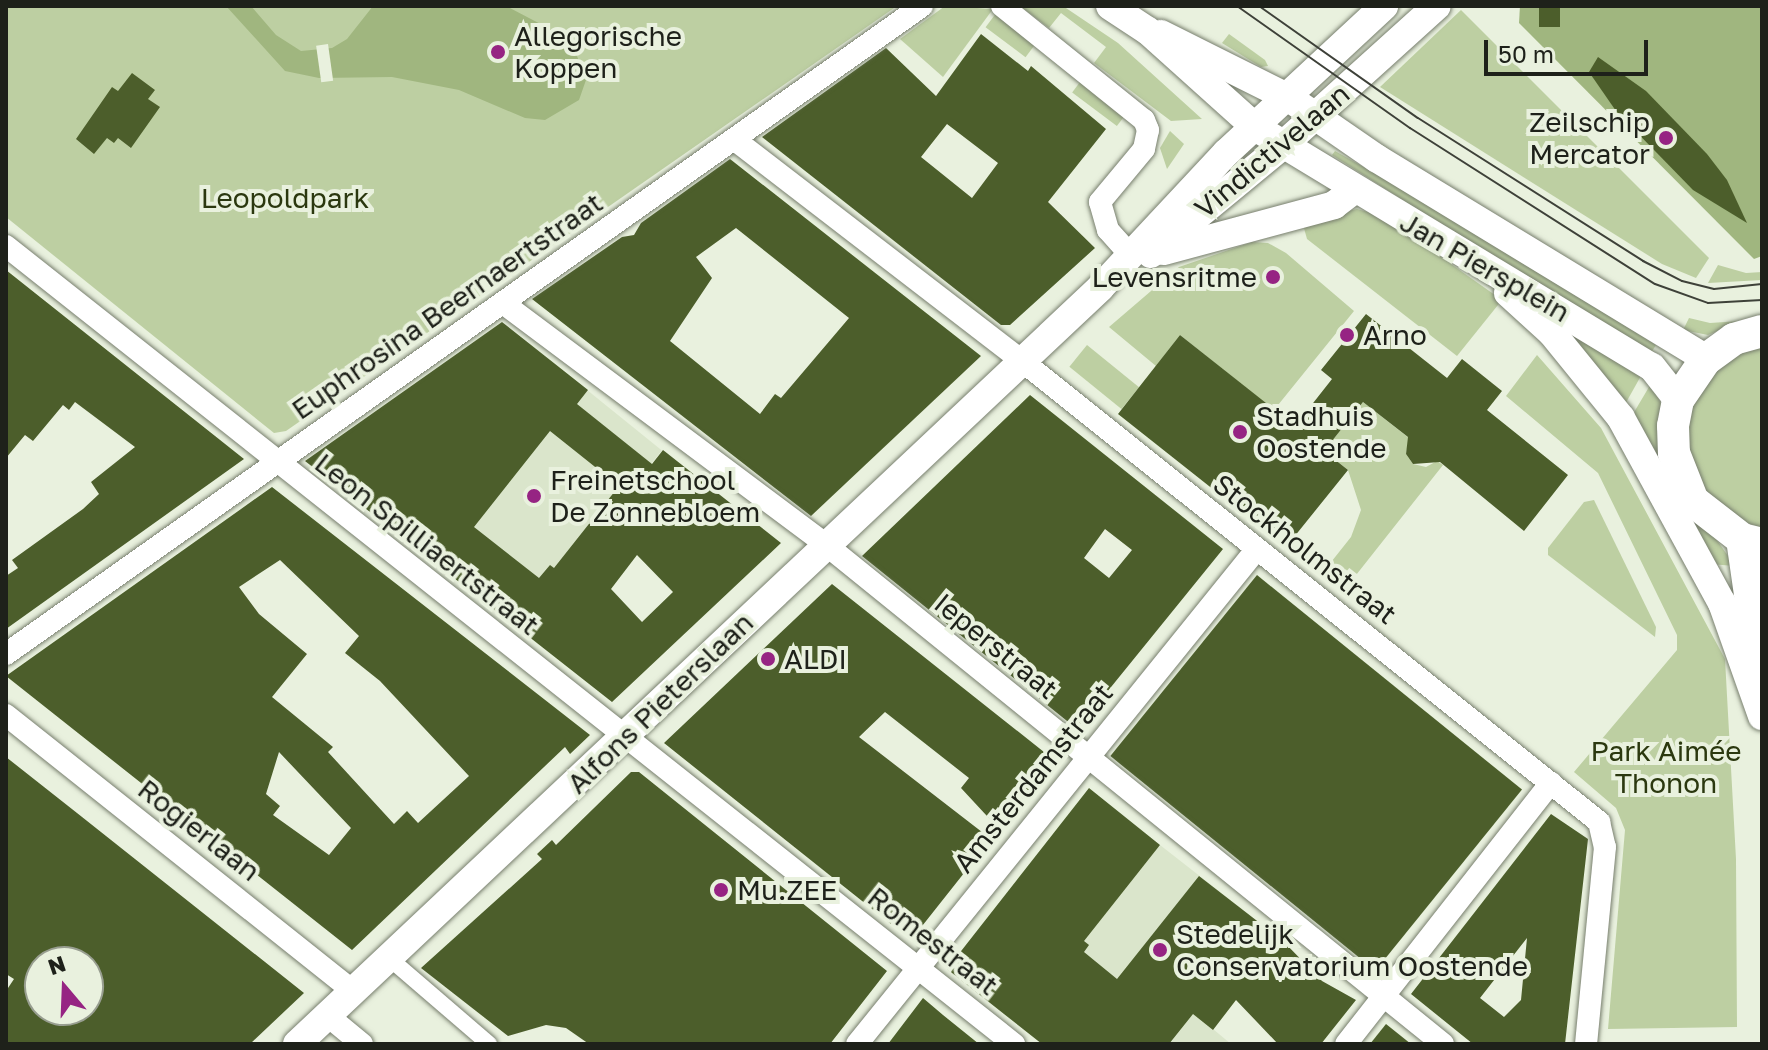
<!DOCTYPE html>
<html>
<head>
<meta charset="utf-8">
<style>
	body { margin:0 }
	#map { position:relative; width:1768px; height:1050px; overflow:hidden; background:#e9f1de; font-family:"Golos Text",sans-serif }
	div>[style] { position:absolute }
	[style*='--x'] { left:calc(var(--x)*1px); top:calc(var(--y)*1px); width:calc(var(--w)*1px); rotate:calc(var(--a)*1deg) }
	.built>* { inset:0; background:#dae5cb; transform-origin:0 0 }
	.green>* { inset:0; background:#bdcfa2; transform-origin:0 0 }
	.water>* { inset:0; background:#a0b67f }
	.pier>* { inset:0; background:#e9f1de; transform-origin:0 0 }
	.building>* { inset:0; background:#4c5e2b; transform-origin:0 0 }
	.roads { filter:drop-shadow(0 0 2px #777e6d) drop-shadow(0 0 2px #777e6d) }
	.pedestrian>* { height:16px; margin:-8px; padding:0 8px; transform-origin:8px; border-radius:8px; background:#fff }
	.minor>* { height:22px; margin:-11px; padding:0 11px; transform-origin:11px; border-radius:11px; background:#fff }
	.tertiary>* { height:28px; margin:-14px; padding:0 14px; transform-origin:14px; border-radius:14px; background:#fff }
	.secondary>* { height:32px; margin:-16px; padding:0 16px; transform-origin:16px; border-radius:16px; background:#fff }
	.tram>* { height:2px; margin:-1px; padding:0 1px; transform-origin:1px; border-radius:1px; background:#3e4139 }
	.dots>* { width:22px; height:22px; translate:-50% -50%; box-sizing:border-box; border:4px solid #e9f1de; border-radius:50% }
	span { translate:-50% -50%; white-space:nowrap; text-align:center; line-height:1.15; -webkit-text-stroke:8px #e9f1de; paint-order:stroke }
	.poi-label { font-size:28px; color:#1e211a }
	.left { translate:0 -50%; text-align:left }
	.right { translate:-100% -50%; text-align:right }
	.street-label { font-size:28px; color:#1e211a }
	.park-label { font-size:28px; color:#2b380f }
	.frame { position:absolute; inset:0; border:8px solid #1e211a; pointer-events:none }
	.north { position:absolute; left:24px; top:946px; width:80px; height:80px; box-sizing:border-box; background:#e9f1de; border:2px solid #989e90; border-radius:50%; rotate:341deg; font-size:22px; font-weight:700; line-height:32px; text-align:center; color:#1e211a }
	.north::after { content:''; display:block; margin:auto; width:28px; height:36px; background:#962483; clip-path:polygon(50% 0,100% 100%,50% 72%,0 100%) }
	.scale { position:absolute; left:1484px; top:40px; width:164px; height:36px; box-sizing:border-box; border:4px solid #1e211a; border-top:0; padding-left:10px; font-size:24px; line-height:28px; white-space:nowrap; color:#1e211a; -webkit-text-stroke:6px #e9f1de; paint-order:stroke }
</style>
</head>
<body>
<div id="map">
	<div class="built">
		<i style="left:550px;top:360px;width:144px;height:230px;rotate:39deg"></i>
		<i style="clip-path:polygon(1160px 845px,1283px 941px,1213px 1029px,1231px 1044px,1042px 1044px,998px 1009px,1120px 855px,1140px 870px)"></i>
	</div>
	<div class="green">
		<i style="clip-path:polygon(6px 6px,897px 6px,286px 431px,274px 433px,6px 217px)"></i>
		<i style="clip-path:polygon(945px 6px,993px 9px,943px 77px,900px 39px)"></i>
		<i style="clip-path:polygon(1020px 6px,1063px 6px,1118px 43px,1202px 119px,1171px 121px,1094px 63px,1106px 47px,1061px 13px,1049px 28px)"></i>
		<i style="clip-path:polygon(1461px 10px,1709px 258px,1696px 278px,1662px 264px,1380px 87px)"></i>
		<i style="left:997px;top:12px;width:50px;height:19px;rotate:37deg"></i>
		<i style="clip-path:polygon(1229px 34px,1265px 60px,1268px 66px,1261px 67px,1222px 43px)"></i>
		<i style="left:1083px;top:78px;width:56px;height:18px;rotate:37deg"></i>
		<i style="clip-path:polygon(1170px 131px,1184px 144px,1167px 169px,1160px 148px)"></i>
		<i style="clip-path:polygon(1335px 151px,1444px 212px,1656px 345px,1649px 356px,1332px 155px)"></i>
		<i style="clip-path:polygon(1357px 209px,1383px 216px,1502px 300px,1457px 356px,1307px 239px,1302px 221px)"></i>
		<i style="clip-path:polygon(1252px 242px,1268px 243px,1286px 253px,1354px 311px,1274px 410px,1180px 335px,1156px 366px,1109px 327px,1179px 267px)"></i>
		<i style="clip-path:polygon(1718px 265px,1746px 273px,1762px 272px,1762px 280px,1708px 283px)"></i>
		<i style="clip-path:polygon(1545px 314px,1642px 374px,1623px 408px)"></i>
		<i style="clip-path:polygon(1689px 318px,1710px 323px,1740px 321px,1708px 335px,1683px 330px)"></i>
		<i style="clip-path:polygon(1762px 341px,1762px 528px,1741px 521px,1705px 491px,1687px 446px,1691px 410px,1704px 379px,1740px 349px)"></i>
		<i style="left:1087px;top:345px;width:67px;height:28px;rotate:39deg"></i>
		<i style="clip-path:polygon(1537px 355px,1601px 428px,1725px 659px,1736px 859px,1737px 1027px,1608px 1029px,1625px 830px,1616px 808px,1574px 772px,1677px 650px,1677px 635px,1598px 473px,1506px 396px)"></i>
		<i style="clip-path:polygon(1652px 382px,1714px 536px,1735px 566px,1710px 564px,1630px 419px)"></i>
		<i style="clip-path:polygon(1363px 402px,1409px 438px,1406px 454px,1413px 464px,1426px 467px,1437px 461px,1443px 465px,1345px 589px,1324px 571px,1351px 537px,1361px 510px,1348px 470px,1324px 451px)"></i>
		<i style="clip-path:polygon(1594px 500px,1656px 627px,1655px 637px,1548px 555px,1548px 548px,1584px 502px)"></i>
	</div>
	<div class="water">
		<i style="clip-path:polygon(226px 6px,251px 6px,276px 35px,301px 51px,332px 48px,347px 39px,373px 6px,506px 6px,571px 40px,586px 80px,579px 100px,545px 120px,525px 118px,459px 90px,392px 77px,319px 78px,285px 71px)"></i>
		<i style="clip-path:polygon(1520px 6px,1762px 6px,1762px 256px,1754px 259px,1519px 23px)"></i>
	</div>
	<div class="pier">
		<i style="left:328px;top:44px;width:37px;height:12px;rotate:82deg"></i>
	</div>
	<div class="building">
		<i style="left:1539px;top:6px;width:21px;height:21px"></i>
		<i style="clip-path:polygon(evenodd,981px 34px,1028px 71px,1031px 66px,1106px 129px,1048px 202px,1095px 248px,1010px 325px,1001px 325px,762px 137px,886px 48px,936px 96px,981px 34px,947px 124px,998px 163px,972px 198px,921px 157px,947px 124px)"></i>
		<i style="clip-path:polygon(1598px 57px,1646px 91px,1707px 154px,1727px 180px,1747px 223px,1693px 190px,1616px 111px,1589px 72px)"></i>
		<i style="clip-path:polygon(132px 73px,155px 90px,148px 99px,160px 107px,131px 148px,118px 138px,114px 143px,107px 138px,94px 154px,76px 139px,112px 87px,118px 91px)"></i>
		<i style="clip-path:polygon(evenodd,730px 159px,981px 356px,811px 516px,532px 299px,622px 237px,634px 235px,641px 223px,730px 159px,736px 228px,849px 318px,781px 398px,775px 394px,760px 414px,670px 341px,712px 278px,696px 257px,736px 228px)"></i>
		<i style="clip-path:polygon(6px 270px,244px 459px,6px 629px,6px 576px,18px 568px,12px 560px,83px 509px,99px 494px,91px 482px,135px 447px,75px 402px,69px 410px,63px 405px,33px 441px,25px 435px,6px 458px)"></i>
		<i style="clip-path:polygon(1366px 314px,1447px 378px,1462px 359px,1502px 391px,1487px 410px,1568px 475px,1524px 531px,1440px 462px,1413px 464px,1406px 454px,1408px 437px,1363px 402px,1324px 451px,1348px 470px,1286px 547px,1118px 414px,1180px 335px,1295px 426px,1332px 379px,1321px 370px)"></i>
		<i style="clip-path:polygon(evenodd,502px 322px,588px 390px,577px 404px,652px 464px,663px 450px,781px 543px,612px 702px,305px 461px,502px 322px,550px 431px,619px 486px,554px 568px,550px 565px,539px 578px,474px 527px,550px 431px,502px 322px,637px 555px,673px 592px,642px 622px,611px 589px,637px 555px)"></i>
		<i style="clip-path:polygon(evenodd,1030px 395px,1223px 549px,1077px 729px,862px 556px,1030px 395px,1105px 529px,1132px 550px,1109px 578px,1084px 558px,1105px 529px)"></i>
		<i style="clip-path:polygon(evenodd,272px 487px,590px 735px,570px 754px,565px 747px,352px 950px,6px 676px,272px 487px,280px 560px,359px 636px,345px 653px,380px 681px,469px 776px,418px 823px,407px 811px,394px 824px,328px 752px,333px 747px,272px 697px,307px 654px,259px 614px,239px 587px,280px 560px,272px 487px,279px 752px,351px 828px,329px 855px,273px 815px,280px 806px,266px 794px,279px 752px)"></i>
		<i style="left:1257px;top:575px;width:341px;height:233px;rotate:39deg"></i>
		<i style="clip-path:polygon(832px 584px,1054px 760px,999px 829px,961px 788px,969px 778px,885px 712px,859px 737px,991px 839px,911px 940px,664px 743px)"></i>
		<i style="clip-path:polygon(evenodd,6px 757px,77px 813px,304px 993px,250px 1044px,6px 1044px,6px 991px,14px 979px,6px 974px,6px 757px,40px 962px,88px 962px,88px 1010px,40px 1010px,40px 962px)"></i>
		<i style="clip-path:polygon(631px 772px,639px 772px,887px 971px,830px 1044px,589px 1044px,566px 1028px,546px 1025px,508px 1036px,421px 968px,542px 859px,537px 854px,552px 840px,556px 845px)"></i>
		<i style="clip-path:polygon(1089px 788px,1160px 845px,1084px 941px,1089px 945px,1084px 952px,1117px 979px,1199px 876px,1283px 941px,1322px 981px,1356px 1000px,1321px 1044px,1278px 1044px,1236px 1000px,1213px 1030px,1193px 1014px,1169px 1044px,1042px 1044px,947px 969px)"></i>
		<i style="clip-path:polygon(evenodd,1551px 814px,1588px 839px,1565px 1044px,1473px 1044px,1411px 994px,1551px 814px,1527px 938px,1521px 1000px,1504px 1017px,1480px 998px,1527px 938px)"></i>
		<i style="clip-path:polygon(923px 998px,943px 1015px,979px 1044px,888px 1044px)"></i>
		<i style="clip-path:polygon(1386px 1024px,1411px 1044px,1370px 1044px)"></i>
	</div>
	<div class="roads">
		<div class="pedestrian">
			<i style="--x:389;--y:958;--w:132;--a:40.7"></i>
		</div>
		<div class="minor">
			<i style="--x:1002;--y:6;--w:182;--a:38.8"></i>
			<i style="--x:1144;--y:120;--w:11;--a:68"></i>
			<i style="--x:1148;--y:130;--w:19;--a:102"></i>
			<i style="--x:1144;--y:149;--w:69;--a:129.7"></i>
			<i style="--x:1100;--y:202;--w:29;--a:74"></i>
			<i style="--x:1108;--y:230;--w:31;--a:48"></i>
			<i style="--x:735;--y:140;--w:362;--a:37.6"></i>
			<i style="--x:1022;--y:361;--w:739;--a:38.62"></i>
			<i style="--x:1599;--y:822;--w:26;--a:77"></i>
			<i style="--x:1605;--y:847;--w:198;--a:95.5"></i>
			<i style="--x:6;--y:246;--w:1286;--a:38.37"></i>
			<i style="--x:503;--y:303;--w:402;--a:36.8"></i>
			<i style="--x:825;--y:544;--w:795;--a:38.97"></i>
			<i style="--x:6;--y:654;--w:1122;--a:-35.28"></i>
			<i style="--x:6;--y:715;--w:445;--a:38.5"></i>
			<i style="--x:328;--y:1016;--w:44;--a:39.5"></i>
			<i style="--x:857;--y:1044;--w:635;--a:-51.07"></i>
			<i style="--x:1346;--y:1044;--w:332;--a:-51.9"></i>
		</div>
		<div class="tertiary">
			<i style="--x:1110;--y:6;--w:45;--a:33.3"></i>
			<i style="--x:1148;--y:31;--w:144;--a:41.9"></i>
			<i style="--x:1255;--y:127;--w:464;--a:31.2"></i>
			<i style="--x:1652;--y:367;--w:42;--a:51.8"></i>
			<i style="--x:1161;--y:34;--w:143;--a:26.6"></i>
			<i style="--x:1289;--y:98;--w:106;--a:34.6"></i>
			<i style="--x:1376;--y:158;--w:386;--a:31.3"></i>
			<i style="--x:1164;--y:251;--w:176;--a:-15.1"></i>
			<i style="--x:1334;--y:205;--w:26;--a:-37"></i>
			<i style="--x:1151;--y:254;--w:171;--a:-39.5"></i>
			<i style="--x:1283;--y:145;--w:207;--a:-42.1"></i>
			<i style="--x:1508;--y:293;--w:59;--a:42.3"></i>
			<i style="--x:1552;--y:333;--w:109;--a:50.9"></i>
			<i style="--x:1621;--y:418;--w:211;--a:61.4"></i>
			<i style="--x:1722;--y:603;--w:120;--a:70.5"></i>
			<i style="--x:297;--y:1044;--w:1103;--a:-43.27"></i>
			<i style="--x:1100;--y:288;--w:185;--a:-47"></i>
			<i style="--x:1226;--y:153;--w:216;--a:-42.9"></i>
		</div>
		<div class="secondary">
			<i style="--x:1762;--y:331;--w:29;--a:164"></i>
			<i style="--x:1734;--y:339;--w:34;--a:144"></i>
			<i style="--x:1706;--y:359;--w:50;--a:124.3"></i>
			<i style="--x:1678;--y:400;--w:26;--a:101"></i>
			<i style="--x:1673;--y:426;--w:27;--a:88"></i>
			<i style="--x:1674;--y:453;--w:52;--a:68.4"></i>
			<i style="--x:1693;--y:501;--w:62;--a:37.8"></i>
			<i style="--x:1742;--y:539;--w:21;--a:14"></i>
			<i style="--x:1742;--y:539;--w:140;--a:81.8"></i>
		</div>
	</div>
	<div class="tram">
		<i style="--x:1237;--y:6;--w:212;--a:35.2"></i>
		<i style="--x:1410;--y:128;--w:290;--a:32.5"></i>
		<i style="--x:1655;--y:284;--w:56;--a:19.7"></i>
		<i style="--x:1708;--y:303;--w:54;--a:-3.2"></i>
		<i style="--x:1259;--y:6;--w:194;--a:35.2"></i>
		<i style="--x:1418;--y:118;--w:267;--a:32.4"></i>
		<i style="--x:1643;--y:261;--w:44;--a:27.1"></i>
		<i style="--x:1682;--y:281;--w:33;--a:14"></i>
		<i style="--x:1714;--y:289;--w:48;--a:-5.9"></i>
	</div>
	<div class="dots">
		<i style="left:498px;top:52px;background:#962483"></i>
		<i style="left:1666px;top:138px;background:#962483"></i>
		<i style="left:1273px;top:277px;background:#962483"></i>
		<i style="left:1347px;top:335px;background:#962483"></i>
		<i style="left:1240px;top:432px;background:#962483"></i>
		<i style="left:534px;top:496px;background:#962483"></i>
		<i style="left:768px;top:659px;background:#962483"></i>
		<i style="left:721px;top:890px;background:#962483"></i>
		<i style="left:1160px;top:950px;background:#962483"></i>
	</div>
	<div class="poi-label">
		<span class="left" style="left:514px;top:52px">Allegorische<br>Koppen</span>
		<span class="right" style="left:1650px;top:138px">Zeilschip<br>Mercator</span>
		<span class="right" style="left:1257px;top:277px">Levensritme</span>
		<span class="left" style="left:1363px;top:335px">Arno</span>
		<span class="left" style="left:1256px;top:432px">Stadhuis<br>Oostende</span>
		<span class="left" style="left:550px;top:496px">Freinetschool<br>De Zonnebloem</span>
		<span class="left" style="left:784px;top:659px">ALDI</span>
		<span class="left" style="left:737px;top:890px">Mu.ZEE</span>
		<span class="left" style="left:1176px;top:950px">Stedelijk<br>Conservatorium Oostende</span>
	</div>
	<div class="street-label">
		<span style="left:1272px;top:151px;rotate:-40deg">Vindictivelaan</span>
		<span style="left:1485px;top:267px;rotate:30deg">Jan Piersplein</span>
		<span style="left:447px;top:306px;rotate:-35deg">Euphrosina Beernaertstraat</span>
		<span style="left:427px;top:544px;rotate:38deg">Leon Spilliaertstraat</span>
		<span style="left:1305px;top:549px;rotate:38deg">Stockholmstraat</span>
		<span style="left:996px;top:646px;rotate:39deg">Ieperstraat</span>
		<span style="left:660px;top:703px;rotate:-44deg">Alfons Pieterslaan</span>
		<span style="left:1033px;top:778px;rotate:-51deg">Amsterdamstraat</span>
		<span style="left:199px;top:830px;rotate:38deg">Rogierlaan</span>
		<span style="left:933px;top:941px;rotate:38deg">Romestraat</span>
	</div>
	<div class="park-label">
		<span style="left:285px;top:198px">Leopoldpark</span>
		<span style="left:1666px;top:767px">Park Aimée<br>Thonon</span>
	</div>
	<div class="frame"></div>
	<div class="north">N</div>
	<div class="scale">50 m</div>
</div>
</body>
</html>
